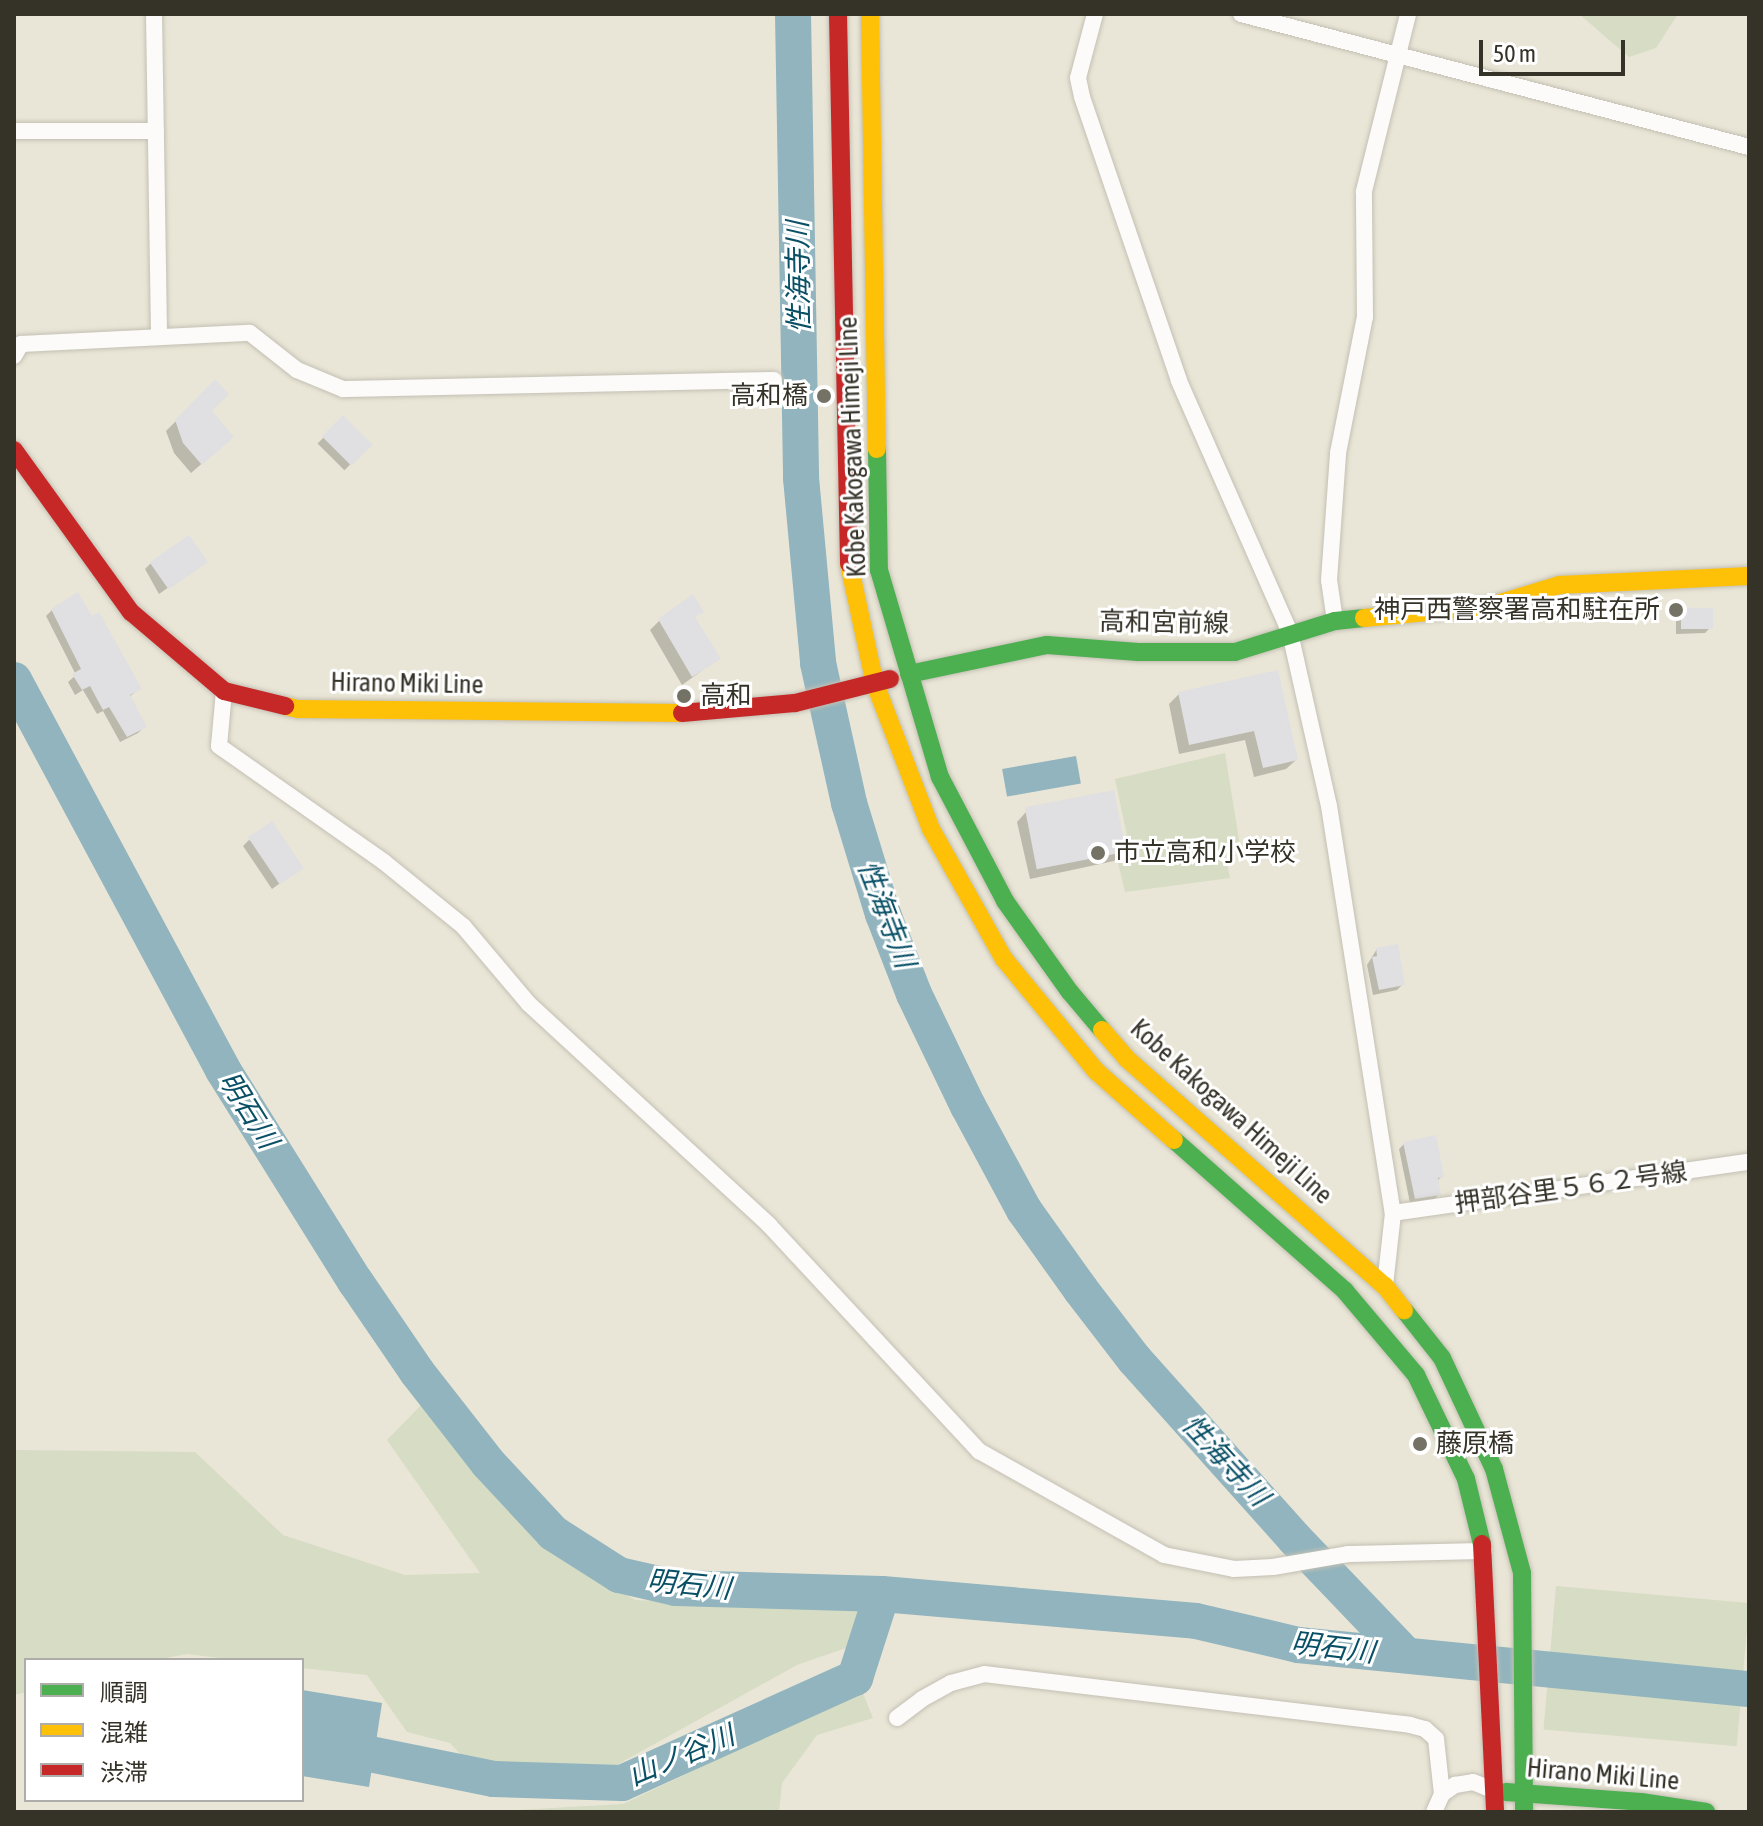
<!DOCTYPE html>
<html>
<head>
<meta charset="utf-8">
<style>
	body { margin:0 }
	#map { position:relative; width:1763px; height:1826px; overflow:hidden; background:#eae6d7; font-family:"Asap Condensed","Noto Sans JP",sans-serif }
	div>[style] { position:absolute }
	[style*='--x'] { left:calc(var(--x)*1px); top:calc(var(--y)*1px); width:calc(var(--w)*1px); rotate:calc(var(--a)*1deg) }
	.green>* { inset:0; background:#d7dcc4; transform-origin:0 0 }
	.water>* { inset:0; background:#91b4be; transform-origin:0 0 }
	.shadow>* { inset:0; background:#0003; transform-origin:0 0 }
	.river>* { height:36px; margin:-18px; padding:0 18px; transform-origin:18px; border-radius:18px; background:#91b4be }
	.building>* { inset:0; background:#e0dfe1; transform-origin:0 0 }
	.roads { filter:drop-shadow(0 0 2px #c3c0b4) drop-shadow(0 0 2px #c3c0b4) }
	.street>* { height:16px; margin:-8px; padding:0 8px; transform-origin:8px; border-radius:8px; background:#fcfbf9 }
	.fast>* { height:18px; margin:-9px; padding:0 9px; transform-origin:9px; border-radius:9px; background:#4caf50 }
	.slow>* { height:18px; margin:-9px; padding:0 9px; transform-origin:9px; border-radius:9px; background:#ffc107 }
	.jam>* { height:18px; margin:-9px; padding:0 9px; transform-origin:9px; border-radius:9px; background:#c62828 }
	.dots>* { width:22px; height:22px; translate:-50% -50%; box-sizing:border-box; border:4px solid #fff; border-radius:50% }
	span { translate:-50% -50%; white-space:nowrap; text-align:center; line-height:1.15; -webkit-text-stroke:6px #fff; paint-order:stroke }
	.poi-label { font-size:26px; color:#353228 }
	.right { translate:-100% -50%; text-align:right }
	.left { translate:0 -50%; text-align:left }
	.street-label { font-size:26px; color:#353228 }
	.water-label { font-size:28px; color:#095067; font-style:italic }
	.frame { position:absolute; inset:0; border:16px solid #353228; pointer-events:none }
	.legend { position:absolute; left:24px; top:1658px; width:280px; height:144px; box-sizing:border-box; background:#fff; border:2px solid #aeada9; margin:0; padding:10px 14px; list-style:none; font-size:24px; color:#353228 }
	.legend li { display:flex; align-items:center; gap:16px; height:40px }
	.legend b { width:40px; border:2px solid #aeada9 }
	.scale { position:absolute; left:1479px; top:40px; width:146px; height:36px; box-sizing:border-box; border:4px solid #353228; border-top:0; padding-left:10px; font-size:24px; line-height:28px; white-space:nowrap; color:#353228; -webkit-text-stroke:6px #fff; paint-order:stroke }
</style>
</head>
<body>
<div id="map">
	<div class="green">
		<i style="clip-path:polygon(1579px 14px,1678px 14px,1656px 48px,1629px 57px)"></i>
		<i style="clip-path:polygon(1225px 753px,1240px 846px,1224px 850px,1230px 878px,1125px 892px,1118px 863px,1131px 854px,1115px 779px)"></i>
		<i style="clip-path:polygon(427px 1399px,555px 1552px,635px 1600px,864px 1610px,846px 1648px,797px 1665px,604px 1772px,467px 1762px,450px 1743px,407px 1732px,367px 1675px,302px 1668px,302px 1660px,236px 1660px,187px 1654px,155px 1660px,26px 1660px,26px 1692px,14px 1695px,14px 1450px,195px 1452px,283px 1535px,405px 1575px,480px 1573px,387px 1440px)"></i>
		<i style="left:1556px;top:1586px;width:194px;height:144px;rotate:5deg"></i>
		<i style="clip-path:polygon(862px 1691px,873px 1718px,817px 1735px,782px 1783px,779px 1812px,482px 1812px,623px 1804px)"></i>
	</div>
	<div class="water">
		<i style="left:1076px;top:756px;width:28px;height:75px;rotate:80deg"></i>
		<i style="clip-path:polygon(302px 1690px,382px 1703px,369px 1787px,302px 1776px)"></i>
	</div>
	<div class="shadow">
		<i style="clip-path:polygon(215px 382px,210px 411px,222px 446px,191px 473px,174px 453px,166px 431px)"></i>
		<i style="left:343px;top:418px;width:38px;height:36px;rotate:45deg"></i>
		<i style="clip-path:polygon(205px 562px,159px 594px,145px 569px,151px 563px)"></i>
		<i style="clip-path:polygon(52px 610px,139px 689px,129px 697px,144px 727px,138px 733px,120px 742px,103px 711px,97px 714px,83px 690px,75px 695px,68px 682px,76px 675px,46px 616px)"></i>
		<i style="clip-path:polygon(1682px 610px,1711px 627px,1705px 633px,1676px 634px,1676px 616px)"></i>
		<i style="clip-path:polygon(701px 611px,693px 619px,718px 659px,682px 685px,650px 630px,659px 621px)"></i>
		<i style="clip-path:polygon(1277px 673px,1296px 760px,1286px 769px,1254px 777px,1245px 740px,1179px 754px,1169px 704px,1179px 694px)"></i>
		<i style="clip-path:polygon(1026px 812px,1124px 851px,1114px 861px,1030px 879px,1017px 822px)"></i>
		<i style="clip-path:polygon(249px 840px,301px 868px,272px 889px,243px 846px)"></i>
		<i style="clip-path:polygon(1377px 949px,1403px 984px,1397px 990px,1373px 995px,1367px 965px)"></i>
		<i style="clip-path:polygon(1404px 1144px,1442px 1176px,1437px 1181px,1439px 1194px,1434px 1200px,1410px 1203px,1399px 1149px)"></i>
	</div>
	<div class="river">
		<i style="--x:793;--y:14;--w:464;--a:89"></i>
		<i style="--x:801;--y:478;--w:186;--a:84.7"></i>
		<i style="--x:818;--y:663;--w:143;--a:77.5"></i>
		<i style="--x:849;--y:803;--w:116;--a:73"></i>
		<i style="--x:883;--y:914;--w:86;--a:68.8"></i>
		<i style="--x:914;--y:994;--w:124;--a:64.3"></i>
		<i style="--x:968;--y:1106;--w:118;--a:61.7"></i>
		<i style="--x:1024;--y:1210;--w:98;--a:54.5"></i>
		<i style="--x:1081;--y:1290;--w:88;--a:52.4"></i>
		<i style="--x:1135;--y:1360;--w:240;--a:48.2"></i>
		<i style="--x:1295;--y:1539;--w:158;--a:46.3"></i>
		<i style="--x:14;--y:680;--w:442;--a:61.8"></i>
		<i style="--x:223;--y:1070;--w:249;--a:58"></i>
		<i style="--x:355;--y:1281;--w:110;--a:55.7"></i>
		<i style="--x:417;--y:1372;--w:115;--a:52"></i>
		<i style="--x:488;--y:1463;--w:96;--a:47.1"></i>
		<i style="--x:553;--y:1533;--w:78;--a:32.5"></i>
		<i style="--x:619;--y:1575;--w:58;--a:12.8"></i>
		<i style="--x:676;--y:1588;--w:206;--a:1.7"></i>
		<i style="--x:882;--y:1594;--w:315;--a:4.9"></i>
		<i style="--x:1196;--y:1621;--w:105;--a:13.2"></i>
		<i style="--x:1298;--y:1645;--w:453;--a:5.6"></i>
		<i style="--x:325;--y:1745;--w:172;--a:11.4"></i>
		<i style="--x:494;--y:1779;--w:128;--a:1.8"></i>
		<i style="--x:622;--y:1783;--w:256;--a:-24.3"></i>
		<i style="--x:855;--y:1678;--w:88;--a:-72.2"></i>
	</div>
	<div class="building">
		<i style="clip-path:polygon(215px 379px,229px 394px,212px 411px,234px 437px,202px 465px,183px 443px,175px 420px)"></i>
		<i style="left:343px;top:415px;width:42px;height:30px;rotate:45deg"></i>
		<i style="left:189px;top:535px;width:33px;height:48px;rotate:55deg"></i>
		<i style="clip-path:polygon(78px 592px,92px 616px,99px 612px,142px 689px,130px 695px,147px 727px,127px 737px,109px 707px,103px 710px,90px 686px,82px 690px,72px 674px,81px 669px,51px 609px)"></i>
		<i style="clip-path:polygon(693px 594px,704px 612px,695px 617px,721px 659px,692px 677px,658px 619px)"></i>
		<i style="left:1681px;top:608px;width:32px;height:21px"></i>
		<i style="clip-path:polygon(1278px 670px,1298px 760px,1263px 768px,1254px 731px,1189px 745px,1178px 692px)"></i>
		<i style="left:1114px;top:790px;width:63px;height:91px;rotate:79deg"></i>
		<i style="left:272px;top:821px;width:57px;height:29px;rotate:56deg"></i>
		<i style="clip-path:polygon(1398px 944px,1405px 985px,1379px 990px,1372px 957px,1377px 956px,1376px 948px)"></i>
		<i style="clip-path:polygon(1436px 1135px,1444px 1177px,1438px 1178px,1441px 1195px,1415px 1199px,1403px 1142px)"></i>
	</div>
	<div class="roads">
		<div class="street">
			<i style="--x:154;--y:14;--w:322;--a:89.1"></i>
			<i style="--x:1095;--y:14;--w:66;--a:104.9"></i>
			<i style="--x:1078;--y:78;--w:19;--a:78"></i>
			<i style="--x:1082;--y:97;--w:300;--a:71.1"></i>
			<i style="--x:1179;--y:381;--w:275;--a:66.2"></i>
			<i style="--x:1290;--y:633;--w:177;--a:77.3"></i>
			<i style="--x:1329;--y:806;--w:412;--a:81.1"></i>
			<i style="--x:1393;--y:1213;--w:73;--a:96.3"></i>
			<i style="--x:1241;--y:14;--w:525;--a:14.67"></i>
			<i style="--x:14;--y:131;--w:142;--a:0"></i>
			<i style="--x:14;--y:356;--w:14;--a:-60"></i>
			<i style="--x:21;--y:344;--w:229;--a:-2.8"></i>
			<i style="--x:250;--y:333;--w:60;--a:38.2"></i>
			<i style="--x:297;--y:370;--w:50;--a:22.4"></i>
			<i style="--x:343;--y:389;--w:431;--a:-1.2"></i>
			<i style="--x:1335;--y:621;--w:41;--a:-98.3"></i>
			<i style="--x:1329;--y:580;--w:127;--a:-85.9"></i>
			<i style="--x:1338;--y:453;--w:139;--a:-78.8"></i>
			<i style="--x:1365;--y:317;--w:126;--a:-90.5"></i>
			<i style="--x:1364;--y:191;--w:182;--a:-76"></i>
			<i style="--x:224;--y:691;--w:55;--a:95.2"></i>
			<i style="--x:219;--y:746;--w:202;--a:35.1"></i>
			<i style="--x:384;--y:862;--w:102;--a:39"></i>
			<i style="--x:463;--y:926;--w:102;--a:49.8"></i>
			<i style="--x:529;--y:1004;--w:326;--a:42.6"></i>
			<i style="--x:769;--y:1225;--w:309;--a:47.1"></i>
			<i style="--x:979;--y:1451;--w:212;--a:29.3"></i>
			<i style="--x:1164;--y:1555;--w:71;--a:11.3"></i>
			<i style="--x:1234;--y:1569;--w:39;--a:-3"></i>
			<i style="--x:1273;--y:1567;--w:76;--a:-9.8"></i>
			<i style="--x:1348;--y:1554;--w:136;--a:-1.3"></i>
			<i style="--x:1393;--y:1213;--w:360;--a:-8.2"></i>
			<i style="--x:897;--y:1718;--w:31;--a:-37"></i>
			<i style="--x:922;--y:1699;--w:33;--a:-29"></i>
			<i style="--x:951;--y:1683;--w:34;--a:-15"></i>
			<i style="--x:984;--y:1674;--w:429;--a:6.8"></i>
			<i style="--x:1410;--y:1725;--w:16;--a:15"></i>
			<i style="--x:1425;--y:1729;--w:15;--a:42"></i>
			<i style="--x:1436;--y:1739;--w:55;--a:83.8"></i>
			<i style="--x:1434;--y:1812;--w:20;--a:-66"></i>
			<i style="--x:1442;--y:1794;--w:16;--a:-35"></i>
			<i style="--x:1455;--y:1785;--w:18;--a:-9"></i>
			<i style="--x:1473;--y:1782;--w:24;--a:22"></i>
		</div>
		<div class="fast">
			<i style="--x:877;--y:449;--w:121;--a:89.1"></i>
			<i style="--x:879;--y:570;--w:216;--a:73.6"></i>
			<i style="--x:940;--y:777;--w:140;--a:62.3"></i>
			<i style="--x:1005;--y:901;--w:112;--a:54.5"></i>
			<i style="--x:1070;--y:992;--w:50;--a:49.9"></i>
			<i style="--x:909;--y:674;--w:141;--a:-11.9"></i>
			<i style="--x:1047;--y:645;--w:91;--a:4.4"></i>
			<i style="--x:1138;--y:652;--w:97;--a:0"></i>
			<i style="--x:1235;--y:652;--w:105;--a:-17.2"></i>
			<i style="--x:1335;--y:621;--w:29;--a:-6"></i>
			<i style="--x:1174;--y:1140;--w:228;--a:41.4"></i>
			<i style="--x:1345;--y:1291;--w:110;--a:49.8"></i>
			<i style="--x:1416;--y:1375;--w:115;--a:64.3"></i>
			<i style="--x:1466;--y:1479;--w:67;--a:76.2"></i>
			<i style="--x:1404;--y:1310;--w:61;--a:51.6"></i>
			<i style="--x:1442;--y:1358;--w:123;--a:64.9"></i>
			<i style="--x:1494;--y:1469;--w:108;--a:74.9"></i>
			<i style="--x:1522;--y:1573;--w:239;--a:89.5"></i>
			<i style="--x:1506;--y:1792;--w:135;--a:4.2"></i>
			<i style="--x:1641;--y:1802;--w:66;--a:8.7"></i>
		</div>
		<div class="slow">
			<i style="--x:870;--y:14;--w:435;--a:89.1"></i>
			<i style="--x:849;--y:564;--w:123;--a:77.8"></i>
			<i style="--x:875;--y:684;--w:155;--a:68.9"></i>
			<i style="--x:931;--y:829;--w:149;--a:60.7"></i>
			<i style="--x:1004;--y:959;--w:145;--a:50.6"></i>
			<i style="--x:1096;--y:1071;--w:104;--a:41.5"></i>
			<i style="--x:1364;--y:618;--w:127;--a:-5.4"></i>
			<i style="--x:1490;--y:606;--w:72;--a:-16.9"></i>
			<i style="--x:1559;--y:585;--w:190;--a:-2.7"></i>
			<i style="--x:285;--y:706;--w:13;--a:13"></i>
			<i style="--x:298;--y:709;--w:384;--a:0.6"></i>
			<i style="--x:1102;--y:1030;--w:37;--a:49"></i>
			<i style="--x:1126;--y:1058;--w:345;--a:41.4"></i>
			<i style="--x:1385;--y:1286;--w:31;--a:52"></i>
		</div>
		<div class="jam">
			<i style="--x:838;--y:14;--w:550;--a:88.85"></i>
			<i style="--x:14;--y:450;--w:200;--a:54.2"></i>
			<i style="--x:131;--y:612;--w:122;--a:40.3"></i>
			<i style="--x:224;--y:691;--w:63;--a:13.8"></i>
			<i style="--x:682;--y:713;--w:113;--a:-5.1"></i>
			<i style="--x:795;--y:703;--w:98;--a:-14.2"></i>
			<i style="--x:1482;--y:1544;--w:268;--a:87.2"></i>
		</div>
	</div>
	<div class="dots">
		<i style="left:824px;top:396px;background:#747165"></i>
		<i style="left:1676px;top:610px;background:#747165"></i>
		<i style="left:684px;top:696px;background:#747165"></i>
		<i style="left:1098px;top:853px;background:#747165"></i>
		<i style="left:1420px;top:1444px;background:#747165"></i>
	</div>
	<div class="poi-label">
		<span class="right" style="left:808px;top:396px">高和橋</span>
		<span class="right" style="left:1660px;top:610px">神戸西警察署高和駐在所</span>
		<span class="left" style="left:700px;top:696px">高和</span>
		<span class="left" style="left:1114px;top:853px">市立高和小学校</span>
		<span class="left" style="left:1436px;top:1444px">藤原橋</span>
	</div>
	<div class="street-label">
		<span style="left:853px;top:447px;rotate:-92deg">Kobe Kakogawa Himeji Line</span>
		<span style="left:1164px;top:623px;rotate:1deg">高和宮前線</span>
		<span style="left:407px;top:684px;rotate:1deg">Hirano Miki Line</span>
		<span style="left:1231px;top:1112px;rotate:42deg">Kobe Kakogawa Himeji Line</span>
		<span style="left:1571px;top:1188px;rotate:-8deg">押部谷里５６２号線</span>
		<span style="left:1603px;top:1775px;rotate:5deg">Hirano Miki Line</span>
	</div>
	<div class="water-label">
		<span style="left:798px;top:277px;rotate:-91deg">性海寺川</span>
		<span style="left:887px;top:914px;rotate:69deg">性海寺川</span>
		<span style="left:249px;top:1110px;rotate:58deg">明石川</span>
		<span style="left:1226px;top:1460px;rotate:47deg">性海寺川</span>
		<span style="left:689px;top:1584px;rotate:6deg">明石川</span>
		<span style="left:1333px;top:1647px;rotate:7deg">明石川</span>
		<span style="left:681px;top:1755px;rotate:-23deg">山ノ谷川</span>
	</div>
	<div class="frame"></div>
	<ul class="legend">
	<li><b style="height:10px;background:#4caf50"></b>順調</li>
	<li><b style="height:10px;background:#ffc107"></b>混雑</li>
	<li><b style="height:10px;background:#c62828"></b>渋滞</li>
	</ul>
	<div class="scale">50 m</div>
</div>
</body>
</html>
